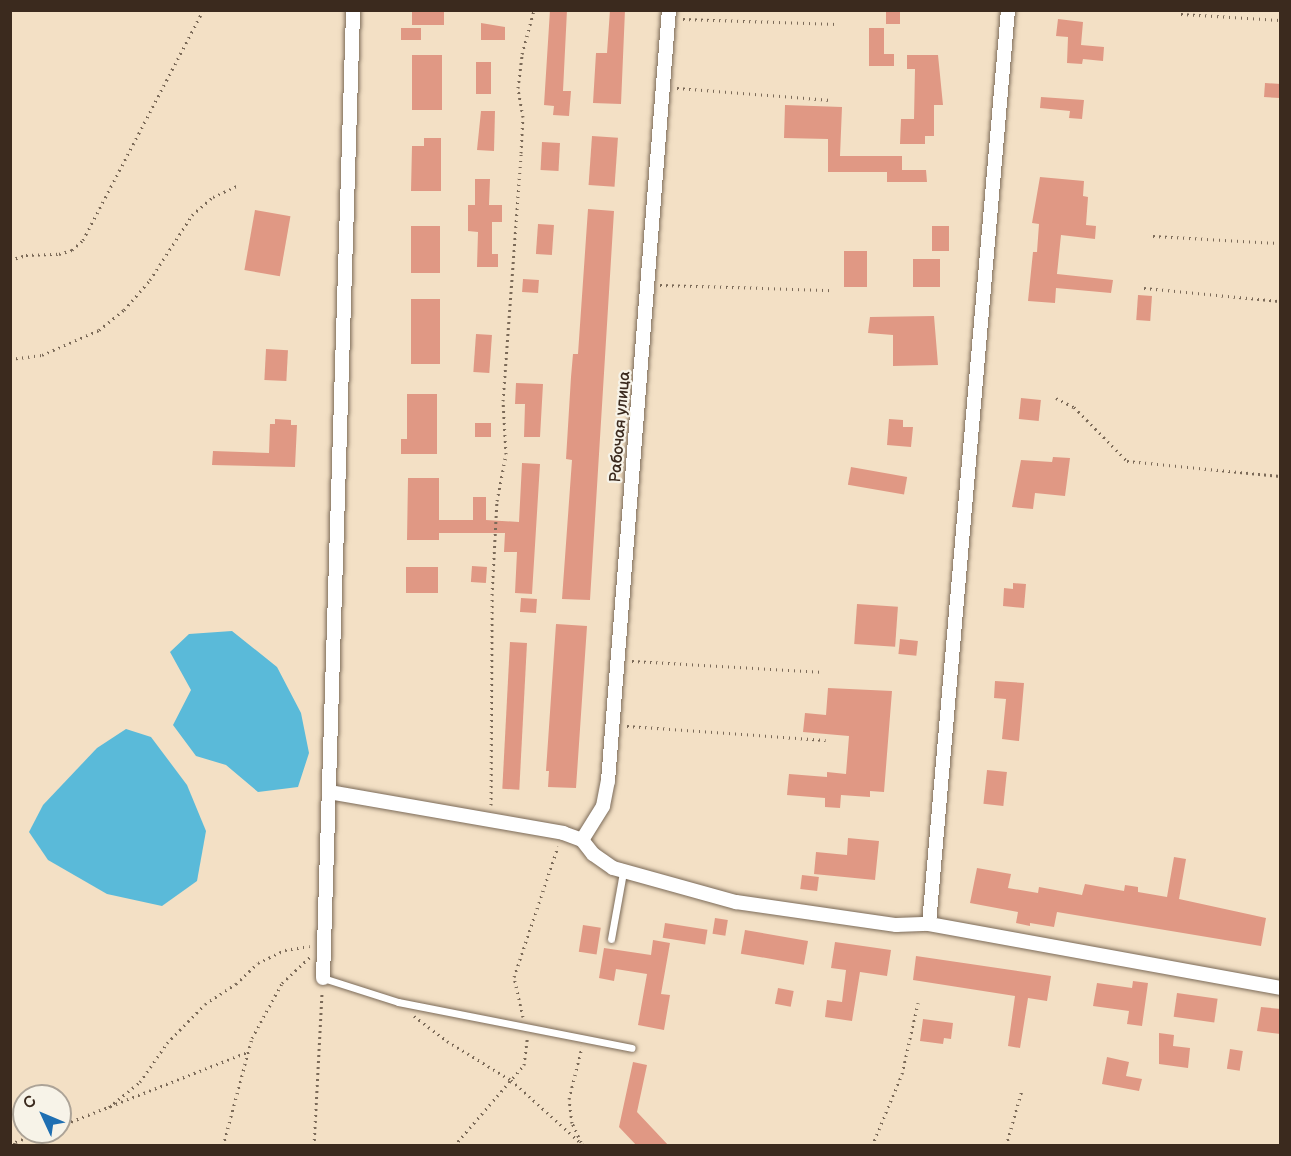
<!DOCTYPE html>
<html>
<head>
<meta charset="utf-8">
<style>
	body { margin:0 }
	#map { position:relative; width:1291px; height:1156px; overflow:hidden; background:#f3e0c5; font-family:"Balsamiq Sans",sans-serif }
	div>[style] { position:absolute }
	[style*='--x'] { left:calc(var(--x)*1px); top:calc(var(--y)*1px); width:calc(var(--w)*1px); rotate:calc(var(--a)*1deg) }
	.water>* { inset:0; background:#5abad9 }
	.building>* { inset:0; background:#e09884; transform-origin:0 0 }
	.path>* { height:3px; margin-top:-1.5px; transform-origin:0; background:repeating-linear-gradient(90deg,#7b6a58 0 1.5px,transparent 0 6px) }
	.roads { filter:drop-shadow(0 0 2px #7b6a58) drop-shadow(0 0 2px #7b6a58) }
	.service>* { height:7px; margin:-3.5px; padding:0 3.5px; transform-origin:3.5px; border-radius:3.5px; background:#fff }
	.minor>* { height:14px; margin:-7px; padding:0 7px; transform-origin:7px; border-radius:7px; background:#fff }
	span { translate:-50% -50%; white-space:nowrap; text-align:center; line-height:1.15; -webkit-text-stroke:4.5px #f7f3e8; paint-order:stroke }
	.street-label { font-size:16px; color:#3b2a1e }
	.frame { position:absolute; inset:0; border:12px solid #3b2a1e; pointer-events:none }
	.north { position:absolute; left:12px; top:1084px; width:60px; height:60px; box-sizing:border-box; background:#f7f3e8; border:2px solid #aca397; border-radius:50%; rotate:314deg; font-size:16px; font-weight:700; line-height:24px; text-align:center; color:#3b2a1e }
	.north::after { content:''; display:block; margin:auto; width:21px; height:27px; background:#1f6fb2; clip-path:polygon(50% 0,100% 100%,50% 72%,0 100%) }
</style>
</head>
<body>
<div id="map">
	<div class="water">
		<i style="clip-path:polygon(232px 631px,277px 667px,301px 713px,309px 753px,298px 787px,258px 792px,226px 765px,196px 756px,173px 725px,191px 690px,170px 652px,189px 634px)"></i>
		<i style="clip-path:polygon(126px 729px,151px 737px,187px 785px,206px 831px,197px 881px,162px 906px,107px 894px,48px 860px,29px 832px,43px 805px,97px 748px)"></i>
	</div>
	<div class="building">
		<i style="left:412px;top:10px;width:32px;height:15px"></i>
		<i style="clip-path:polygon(550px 10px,567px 10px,563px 91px,571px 91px,569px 116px,553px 115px,554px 106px,544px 105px)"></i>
		<i style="clip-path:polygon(610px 10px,625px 10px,621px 104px,593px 103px,596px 53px,607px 53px)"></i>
		<i style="left:886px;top:10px;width:14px;height:14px"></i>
		<i style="clip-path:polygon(1058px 19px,1083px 22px,1081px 45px,1104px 47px,1103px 61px,1083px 59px,1082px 64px,1067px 63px,1068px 37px,1056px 36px)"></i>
		<i style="clip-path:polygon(481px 23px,505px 27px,505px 40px,481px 40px)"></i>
		<i style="left:401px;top:28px;width:20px;height:12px"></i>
		<i style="clip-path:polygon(869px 28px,884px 28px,884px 54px,894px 54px,894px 66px,869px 66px)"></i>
		<i style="left:412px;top:55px;width:30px;height:55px"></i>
		<i style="clip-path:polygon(907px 55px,938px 55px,943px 105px,934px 105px,934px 136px,925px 136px,925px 144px,900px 144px,901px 119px,914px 119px,915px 69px,907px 69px)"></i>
		<i style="left:476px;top:62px;width:15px;height:32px"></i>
		<i style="left:1265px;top:83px;width:16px;height:14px;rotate:4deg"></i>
		<i style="clip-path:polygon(1041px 97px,1084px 100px,1082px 119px,1069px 118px,1070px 111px,1040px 108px)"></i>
		<i style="clip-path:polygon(785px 105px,842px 107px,840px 156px,902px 156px,902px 170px,926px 170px,927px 182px,887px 182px,887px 172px,828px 172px,828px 139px,784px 138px)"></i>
		<i style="clip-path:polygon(481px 111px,495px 111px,494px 151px,477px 150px)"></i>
		<i style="left:592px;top:136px;width:26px;height:49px;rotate:4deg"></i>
		<i style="clip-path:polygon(424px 138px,441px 138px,441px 191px,411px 191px,412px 146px,424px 146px)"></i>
		<i style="left:542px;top:142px;width:18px;height:28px;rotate:3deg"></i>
		<i style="clip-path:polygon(1040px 177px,1084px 181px,1083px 196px,1088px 197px,1086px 225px,1096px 226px,1095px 239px,1061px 235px,1057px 274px,1113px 280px,1111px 293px,1056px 288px,1055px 303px,1028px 301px,1033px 252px,1037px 252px,1039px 224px,1032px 223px)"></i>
		<i style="clip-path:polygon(475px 179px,490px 179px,489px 205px,502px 205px,502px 222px,492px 222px,492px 254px,498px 254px,498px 267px,477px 267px,478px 232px,468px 231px,468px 205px,475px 205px)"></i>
		<i style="clip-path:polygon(588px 209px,614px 211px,590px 600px,562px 599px,572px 460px,566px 459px,571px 377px,573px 354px,578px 354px)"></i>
		<i style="left:255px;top:210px;width:36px;height:61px;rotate:10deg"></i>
		<i style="left:538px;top:224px;width:16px;height:30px;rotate:4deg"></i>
		<i style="left:411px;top:226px;width:29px;height:47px"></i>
		<i style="left:932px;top:226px;width:17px;height:25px"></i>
		<i style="left:844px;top:251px;width:23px;height:36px"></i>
		<i style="left:913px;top:259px;width:27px;height:28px"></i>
		<i style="left:523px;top:279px;width:16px;height:13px;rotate:4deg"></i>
		<i style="left:1138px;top:295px;width:14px;height:25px;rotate:4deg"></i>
		<i style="left:411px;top:299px;width:29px;height:65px"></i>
		<i style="clip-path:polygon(934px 316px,938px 365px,893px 366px,893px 335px,868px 333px,870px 317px)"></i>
		<i style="left:476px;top:334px;width:16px;height:38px;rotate:4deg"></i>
		<i style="left:266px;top:349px;width:22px;height:31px;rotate:3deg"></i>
		<i style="clip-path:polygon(516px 383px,543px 384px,540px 437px,524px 437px,525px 404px,515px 404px)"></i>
		<i style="clip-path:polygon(407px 394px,437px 394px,437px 454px,401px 454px,401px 439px,407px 439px)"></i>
		<i style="left:1021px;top:398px;width:20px;height:21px;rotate:6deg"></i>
		<i style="clip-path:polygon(275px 419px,291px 420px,291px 425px,297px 425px,295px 467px,212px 465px,213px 451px,269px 453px,270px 424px,275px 424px)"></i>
		<i style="clip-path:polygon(889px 419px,903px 420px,903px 427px,913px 427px,911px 447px,887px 445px)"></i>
		<i style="left:475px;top:423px;width:16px;height:14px"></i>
		<i style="clip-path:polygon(1053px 457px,1070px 458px,1065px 496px,1035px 493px,1033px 509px,1012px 507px,1021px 460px,1052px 462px)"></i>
		<i style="clip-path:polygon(522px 463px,540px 464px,532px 594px,515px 593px,517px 552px,504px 552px,505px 533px,439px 533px,439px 540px,407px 540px,408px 478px,439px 478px,439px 520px,473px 520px,473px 497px,486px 497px,486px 520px,519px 522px)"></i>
		<i style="left:851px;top:467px;width:57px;height:18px;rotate:10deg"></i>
		<i style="left:472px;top:566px;width:15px;height:16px;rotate:4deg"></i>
		<i style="left:406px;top:567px;width:32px;height:26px"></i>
		<i style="clip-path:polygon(1013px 583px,1026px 584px,1024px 608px,1003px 606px,1004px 588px,1013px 589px)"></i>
		<i style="left:521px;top:598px;width:16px;height:14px;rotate:4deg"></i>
		<i style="left:857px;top:604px;width:41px;height:40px;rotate:4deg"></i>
		<i style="clip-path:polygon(556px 624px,587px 626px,576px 788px,548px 787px,549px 771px,546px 771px)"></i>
		<i style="left:900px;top:639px;width:18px;height:15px;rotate:6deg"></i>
		<i style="left:510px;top:642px;width:17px;height:147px;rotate:3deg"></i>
		<i style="clip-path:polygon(995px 681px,1024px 683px,1019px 741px,1002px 739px,1006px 699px,994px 698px)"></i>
		<i style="clip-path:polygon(828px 688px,892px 691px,884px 792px,870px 791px,870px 797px,841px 795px,840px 808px,825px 807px,825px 798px,787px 795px,789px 774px,827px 777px,827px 772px,846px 774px,849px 736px,803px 732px,805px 713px,826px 715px)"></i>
		<i style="left:987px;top:770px;width:20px;height:34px;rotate:6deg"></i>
		<i style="clip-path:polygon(848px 838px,879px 841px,875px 880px,814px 874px,816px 852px,847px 855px)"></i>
		<i style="clip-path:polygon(1174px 857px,1186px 859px,1179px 899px,1266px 918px,1261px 946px,1057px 912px,1054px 927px,1030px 923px,1030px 926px,1016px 923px,1018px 912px,970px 903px,977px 868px,1011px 874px,1008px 888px,1038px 893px,1039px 887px,1082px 895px,1085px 884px,1124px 891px,1125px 885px,1138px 887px,1138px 892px,1167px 897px)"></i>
		<i style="left:802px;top:875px;width:17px;height:14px;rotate:7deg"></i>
		<i style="left:715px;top:918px;width:13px;height:16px;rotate:9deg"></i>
		<i style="left:665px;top:923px;width:43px;height:15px;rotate:9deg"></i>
		<i style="left:583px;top:925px;width:18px;height:27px;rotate:9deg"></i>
		<i style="left:745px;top:930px;width:64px;height:24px;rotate:10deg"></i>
		<i style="clip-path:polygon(653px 940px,670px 943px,661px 994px,670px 995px,664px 1030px,638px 1025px,647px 974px,616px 969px,614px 981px,599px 978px,604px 948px,651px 955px)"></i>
		<i style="clip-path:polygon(835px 942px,891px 950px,887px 976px,860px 972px,852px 1021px,825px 1017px,827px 1000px,842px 1002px,846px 970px,831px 968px)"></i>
		<i style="clip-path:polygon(916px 956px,1051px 976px,1047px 1001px,1028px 998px,1020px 1048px,1008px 1046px,1015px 996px,913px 980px)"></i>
		<i style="clip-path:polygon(1133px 981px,1148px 983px,1142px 1026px,1127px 1024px,1129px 1011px,1093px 1006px,1097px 983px,1132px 988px)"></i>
		<i style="left:778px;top:988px;width:16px;height:16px;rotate:11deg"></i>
		<i style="left:1177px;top:993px;width:41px;height:24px;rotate:8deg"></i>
		<i style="clip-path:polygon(1261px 1007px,1281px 1009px,1281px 1034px,1257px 1031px)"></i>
		<i style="clip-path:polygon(923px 1019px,953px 1023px,951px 1039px,944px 1038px,943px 1044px,920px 1041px)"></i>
		<i style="clip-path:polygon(1159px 1033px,1174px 1035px,1173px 1046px,1190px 1048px,1188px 1068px,1159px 1064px)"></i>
		<i style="left:1230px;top:1049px;width:13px;height:20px;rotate:9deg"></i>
		<i style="clip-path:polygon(1107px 1057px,1129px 1062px,1126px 1076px,1142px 1079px,1139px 1091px,1102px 1084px)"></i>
		<i style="clip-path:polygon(633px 1062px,647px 1065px,637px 1112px,669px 1146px,637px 1146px,619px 1127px)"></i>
	</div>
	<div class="path">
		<i style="--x:1181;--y:14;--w:99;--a:3.5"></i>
		<i style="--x:683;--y:19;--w:154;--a:1.9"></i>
		<i style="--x:677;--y:88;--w:155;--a:4.4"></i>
		<i style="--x:1153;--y:236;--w:127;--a:3.2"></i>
		<i style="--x:10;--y:260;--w:17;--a:-17"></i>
		<i style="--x:26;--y:255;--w:33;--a:-2"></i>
		<i style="--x:59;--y:254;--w:14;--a:-17"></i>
		<i style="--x:72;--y:250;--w:15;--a:-42"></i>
		<i style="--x:83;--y:240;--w:259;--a:-62.4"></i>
		<i style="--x:660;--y:285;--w:173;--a:1.7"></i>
		<i style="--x:1144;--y:288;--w:137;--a:5.5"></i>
		<i style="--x:10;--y:359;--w:32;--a:-7"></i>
		<i style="--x:42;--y:355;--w:62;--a:-23.7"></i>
		<i style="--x:99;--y:330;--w:32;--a:-39"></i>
		<i style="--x:124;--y:310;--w:40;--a:-49"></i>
		<i style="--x:150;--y:280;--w:77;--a:-57.1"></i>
		<i style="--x:192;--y:215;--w:28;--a:-41"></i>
		<i style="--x:213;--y:197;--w:26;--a:-25"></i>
		<i style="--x:1056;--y:398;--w:20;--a:27"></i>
		<i style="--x:1074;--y:407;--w:76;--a:45.5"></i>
		<i style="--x:1127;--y:461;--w:154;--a:5.6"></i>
		<i style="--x:632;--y:661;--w:188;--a:3.3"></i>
		<i style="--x:627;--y:726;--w:199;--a:4"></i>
		<i style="--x:491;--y:805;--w:210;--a:-89.7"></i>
		<i style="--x:492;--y:595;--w:94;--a:-87"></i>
		<i style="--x:497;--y:501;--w:48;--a:-79.2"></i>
		<i style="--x:506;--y:454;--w:53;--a:-93.2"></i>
		<i style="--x:503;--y:401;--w:249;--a:-85.8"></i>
		<i style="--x:521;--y:153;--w:36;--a:-87"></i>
		<i style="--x:523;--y:117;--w:29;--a:-100"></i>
		<i style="--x:518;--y:88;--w:34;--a:-83"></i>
		<i style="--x:522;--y:54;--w:46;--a:-74.7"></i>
		<i style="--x:414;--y:1016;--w:41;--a:37.1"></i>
		<i style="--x:447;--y:1041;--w:75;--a:31.4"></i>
		<i style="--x:511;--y:1080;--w:98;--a:42.1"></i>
		<i style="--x:523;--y:1017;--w:41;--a:-102.7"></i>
		<i style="--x:514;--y:977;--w:138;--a:-71.4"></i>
		<i style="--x:109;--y:1107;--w:40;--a:-39"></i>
		<i style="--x:140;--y:1082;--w:47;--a:-55.3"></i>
		<i style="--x:167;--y:1043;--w:54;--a:-45.7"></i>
		<i style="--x:205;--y:1004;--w:37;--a:-33"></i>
		<i style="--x:236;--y:984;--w:30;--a:-44"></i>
		<i style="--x:258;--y:963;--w:30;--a:-26"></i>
		<i style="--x:285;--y:950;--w:25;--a:-9"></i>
		<i style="--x:60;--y:1126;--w:202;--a:-21.5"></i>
		<i style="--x:10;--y:1138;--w:10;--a:53"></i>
		<i style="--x:581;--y:1142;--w:21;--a:-115"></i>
		<i style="--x:572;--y:1123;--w:24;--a:-97"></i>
		<i style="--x:569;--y:1099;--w:54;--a:-76"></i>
		<i style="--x:10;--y:1144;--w:34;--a:-21"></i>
		<i style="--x:223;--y:1146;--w:112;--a:-75"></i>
		<i style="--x:252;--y:1038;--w:63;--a:-61.4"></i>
		<i style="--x:282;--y:983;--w:38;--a:-43"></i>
		<i style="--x:314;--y:1146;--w:155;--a:-87"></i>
		<i style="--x:454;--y:1146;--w:107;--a:-49.2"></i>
		<i style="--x:524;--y:1065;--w:26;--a:-83"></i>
		<i style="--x:872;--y:1146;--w:78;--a:-67.4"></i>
		<i style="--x:902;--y:1074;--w:73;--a:-77.3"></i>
		<i style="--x:1006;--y:1146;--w:58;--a:-74.1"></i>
	</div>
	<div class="roads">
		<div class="service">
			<i style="--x:611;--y:939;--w:68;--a:-79.8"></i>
			<i style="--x:323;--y:978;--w:79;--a:17.7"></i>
			<i style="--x:398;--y:1002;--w:238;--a:11.1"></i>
		</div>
		<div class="minor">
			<i style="--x:329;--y:792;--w:238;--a:9.9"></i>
			<i style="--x:563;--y:833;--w:20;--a:20"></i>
			<i style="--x:582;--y:840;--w:18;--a:52"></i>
			<i style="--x:593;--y:854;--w:24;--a:35"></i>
			<i style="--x:613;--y:868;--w:128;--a:15.5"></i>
			<i style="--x:736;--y:902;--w:162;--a:8.2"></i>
			<i style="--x:896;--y:925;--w:33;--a:-2"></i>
			<i style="--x:929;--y:924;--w:357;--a:10.3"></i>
			<i style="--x:582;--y:840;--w:40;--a:-58"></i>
			<i style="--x:603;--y:806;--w:25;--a:-79"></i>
			<i style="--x:608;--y:781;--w:773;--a:-85.48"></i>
			<i style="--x:929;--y:924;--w:917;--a:-85.06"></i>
			<i style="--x:323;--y:978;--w:968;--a:-88.22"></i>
		</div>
	</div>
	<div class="street-label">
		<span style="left:621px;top:427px;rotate:-85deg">Рабочая улица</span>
	</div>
	<div class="frame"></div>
	<div class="north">С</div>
</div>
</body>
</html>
